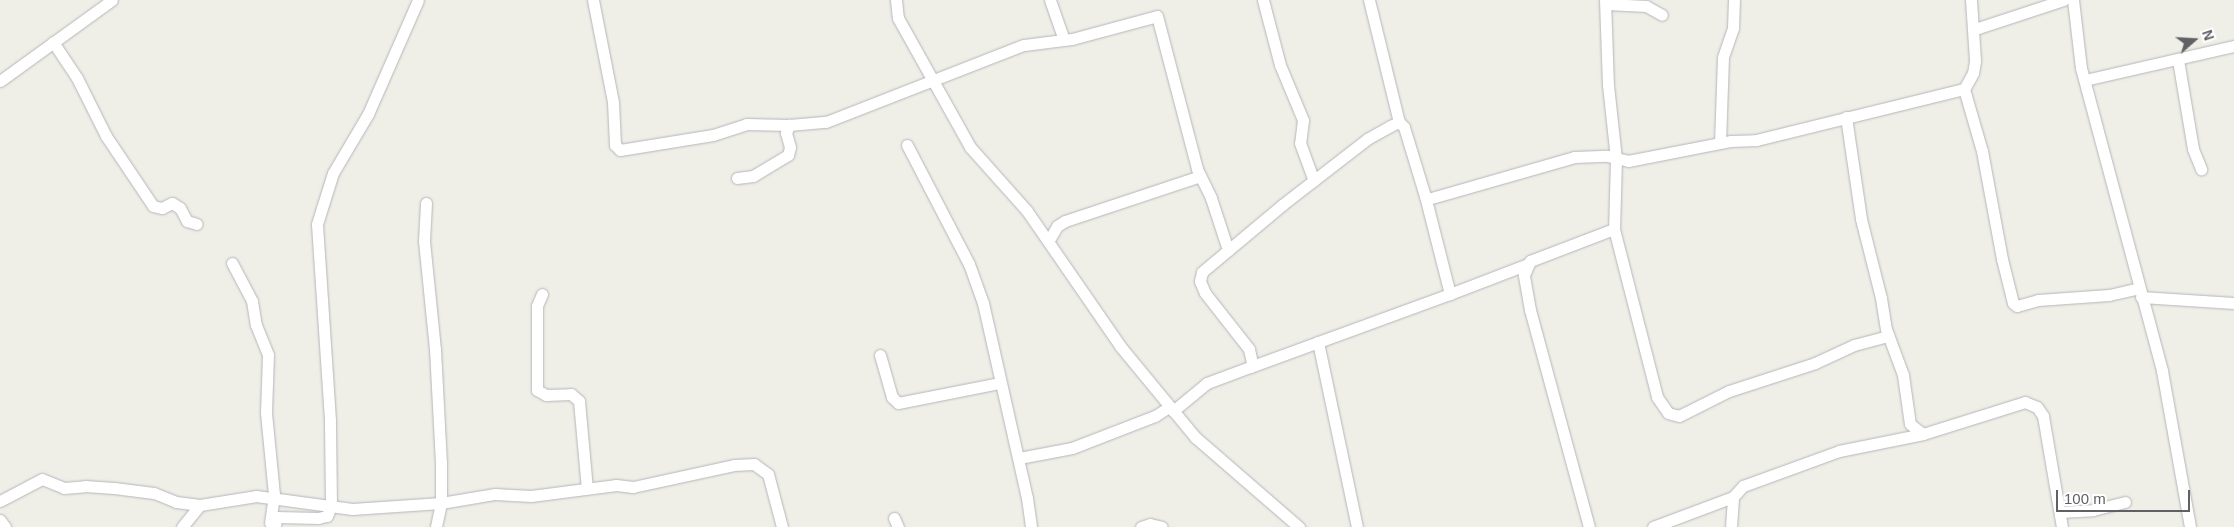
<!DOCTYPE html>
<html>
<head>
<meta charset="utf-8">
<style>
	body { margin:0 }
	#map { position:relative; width:2234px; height:527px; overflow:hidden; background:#efeee7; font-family:Helvetica,sans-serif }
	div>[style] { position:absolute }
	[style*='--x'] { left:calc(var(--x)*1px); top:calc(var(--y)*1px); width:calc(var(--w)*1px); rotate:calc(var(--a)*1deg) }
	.roads { filter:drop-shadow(0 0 1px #b4b6ba) drop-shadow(0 0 1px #b4b6ba) }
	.minor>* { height:11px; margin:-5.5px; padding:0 5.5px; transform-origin:5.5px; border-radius:5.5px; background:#fff }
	span { translate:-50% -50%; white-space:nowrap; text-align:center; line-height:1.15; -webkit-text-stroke:4px #fff; paint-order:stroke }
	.north { position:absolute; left:2169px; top:15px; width:50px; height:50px; -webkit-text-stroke:4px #fff; paint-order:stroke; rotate:71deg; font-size:14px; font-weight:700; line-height:20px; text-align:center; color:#5f6165 }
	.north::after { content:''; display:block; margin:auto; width:18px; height:22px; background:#5f6165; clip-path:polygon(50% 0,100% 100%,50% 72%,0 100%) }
	.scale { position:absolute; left:2056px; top:490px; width:134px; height:22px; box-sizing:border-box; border:2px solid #5f6165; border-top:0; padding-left:6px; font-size:15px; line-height:18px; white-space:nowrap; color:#5f6165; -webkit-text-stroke:4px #fff; paint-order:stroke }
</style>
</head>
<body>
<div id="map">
	<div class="roads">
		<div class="minor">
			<i style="--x:593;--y:0;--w:104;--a:78.9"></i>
			<i style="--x:613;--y:102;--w:43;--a:87.3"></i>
			<i style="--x:615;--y:145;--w:7;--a:45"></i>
			<i style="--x:620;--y:150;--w:94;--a:-9.2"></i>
			<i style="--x:713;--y:135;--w:35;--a:-18"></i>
			<i style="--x:746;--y:124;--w:43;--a:1.3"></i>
			<i style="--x:789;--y:125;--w:37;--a:-5"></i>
			<i style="--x:826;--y:122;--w:212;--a:-21.3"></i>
			<i style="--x:1024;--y:45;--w:48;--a:-7.1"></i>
			<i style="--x:1072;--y:39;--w:88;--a:-15.1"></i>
			<i style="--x:1157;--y:16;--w:158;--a:75.3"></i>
			<i style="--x:1197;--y:169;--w:32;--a:64"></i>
			<i style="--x:1211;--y:198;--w:55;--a:71.9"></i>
			<i style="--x:896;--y:0;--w:18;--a:84"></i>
			<i style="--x:898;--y:18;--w:148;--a:60.8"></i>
			<i style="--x:970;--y:147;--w:86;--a:48.3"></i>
			<i style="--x:1027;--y:211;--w:164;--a:55.4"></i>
			<i style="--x:1120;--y:346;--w:118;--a:50.5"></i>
			<i style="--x:1195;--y:437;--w:138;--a:40.9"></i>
			<i style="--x:1050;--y:0;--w:42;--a:70.7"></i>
			<i style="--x:1263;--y:0;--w:67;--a:75.3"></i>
			<i style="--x:1280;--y:65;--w:60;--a:67.3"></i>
			<i style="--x:1303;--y:120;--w:23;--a:97"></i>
			<i style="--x:1300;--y:143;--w:40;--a:69.8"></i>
			<i style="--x:1369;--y:0;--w:126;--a:76.2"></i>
			<i style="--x:1605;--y:0;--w:85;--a:88"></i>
			<i style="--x:1608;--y:85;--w:74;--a:83.8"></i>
			<i style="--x:1616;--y:159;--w:70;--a:91.6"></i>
			<i style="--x:1614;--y:229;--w:173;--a:75.6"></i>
			<i style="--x:1657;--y:397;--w:19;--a:55"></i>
			<i style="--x:1668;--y:413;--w:11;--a:15"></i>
			<i style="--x:1679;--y:416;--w:56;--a:-26.6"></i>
			<i style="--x:1729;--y:391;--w:90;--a:-18"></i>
			<i style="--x:1815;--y:363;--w:43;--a:-24.8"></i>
			<i style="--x:1854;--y:345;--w:35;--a:-15"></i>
			<i style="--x:1971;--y:0;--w:61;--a:86.2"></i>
			<i style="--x:1975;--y:61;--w:12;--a:99"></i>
			<i style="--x:1973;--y:73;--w:18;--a:119"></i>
			<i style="--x:1964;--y:89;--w:65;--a:73.8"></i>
			<i style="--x:1982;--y:151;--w:110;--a:79.5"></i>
			<i style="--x:2002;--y:259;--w:45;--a:76"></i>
			<i style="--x:2013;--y:303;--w:5;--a:37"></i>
			<i style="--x:2017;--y:306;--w:22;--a:-16"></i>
			<i style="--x:2038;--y:300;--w:71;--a:-4"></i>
			<i style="--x:2109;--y:295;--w:31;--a:-13"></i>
			<i style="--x:2073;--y:0;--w:68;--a:83.3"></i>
			<i style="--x:2081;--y:68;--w:314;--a:75"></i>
			<i style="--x:2162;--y:371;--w:158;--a:79.8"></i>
			<i style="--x:1606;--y:4;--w:40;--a:2.9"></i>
			<i style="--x:1646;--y:6;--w:18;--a:29"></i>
			<i style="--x:1975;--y:29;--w:93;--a:-18.2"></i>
			<i style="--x:53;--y:42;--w:43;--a:56.3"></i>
			<i style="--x:77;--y:78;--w:65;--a:63.4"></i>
			<i style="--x:106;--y:136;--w:84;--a:56.1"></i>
			<i style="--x:153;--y:206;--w:9;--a:13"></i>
			<i style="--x:162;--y:208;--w:11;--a:-27"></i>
			<i style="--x:172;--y:203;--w:9;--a:32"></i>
			<i style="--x:180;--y:208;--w:15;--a:62"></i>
			<i style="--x:187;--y:221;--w:10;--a:17"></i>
			<i style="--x:2178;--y:60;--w:90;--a:80.4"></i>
			<i style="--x:2193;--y:149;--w:22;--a:68"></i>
			<i style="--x:2085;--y:80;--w:153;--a:-12.9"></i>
			<i style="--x:0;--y:81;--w:138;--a:-35.9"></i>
			<i style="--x:1846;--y:117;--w:103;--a:81.6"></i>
			<i style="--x:1861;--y:219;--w:81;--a:75.8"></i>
			<i style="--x:1881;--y:298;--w:31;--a:81"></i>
			<i style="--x:1886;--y:329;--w:49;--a:69.7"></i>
			<i style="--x:1903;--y:375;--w:49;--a:81.9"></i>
			<i style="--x:1910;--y:424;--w:16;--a:38"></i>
			<i style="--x:1720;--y:143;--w:86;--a:-88"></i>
			<i style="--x:1723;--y:57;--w:31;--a:-71"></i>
			<i style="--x:1733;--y:28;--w:28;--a:-88"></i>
			<i style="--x:907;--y:145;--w:134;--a:62.5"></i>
			<i style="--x:969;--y:264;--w:41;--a:70.3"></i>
			<i style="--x:983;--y:303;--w:200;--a:77.3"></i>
			<i style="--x:1027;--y:498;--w:29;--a:82"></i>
			<i style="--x:737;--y:178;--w:16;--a:-7"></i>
			<i style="--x:753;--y:176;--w:41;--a:-31"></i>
			<i style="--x:788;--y:155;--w:8;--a:-76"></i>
			<i style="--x:790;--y:147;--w:15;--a:-106"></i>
			<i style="--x:786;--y:133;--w:9;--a:-69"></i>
			<i style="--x:426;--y:203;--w:38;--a:93"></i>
			<i style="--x:424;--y:241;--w:109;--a:84.2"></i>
			<i style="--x:435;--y:349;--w:114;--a:87"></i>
			<i style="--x:441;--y:463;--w:40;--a:90"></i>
			<i style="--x:441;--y:503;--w:25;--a:102"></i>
			<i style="--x:1049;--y:240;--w:16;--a:-60"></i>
			<i style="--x:1057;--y:226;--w:9;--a:-32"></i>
			<i style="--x:1065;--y:221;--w:142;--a:-18.4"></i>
			<i style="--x:232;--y:263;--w:43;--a:62.2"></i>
			<i style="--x:252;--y:301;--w:24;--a:81"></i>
			<i style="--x:256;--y:325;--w:32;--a:68"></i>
			<i style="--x:268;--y:355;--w:58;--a:92"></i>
			<i style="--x:266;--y:413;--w:82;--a:84.4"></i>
			<i style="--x:274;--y:495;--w:28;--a:98"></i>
			<i style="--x:542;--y:294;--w:13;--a:113"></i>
			<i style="--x:537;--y:306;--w:84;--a:90"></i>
			<i style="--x:537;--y:390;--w:10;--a:29"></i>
			<i style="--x:546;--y:395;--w:25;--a:-2"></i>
			<i style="--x:571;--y:394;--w:11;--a:41"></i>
			<i style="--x:579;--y:401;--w:88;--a:84.8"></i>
			<i style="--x:1450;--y:294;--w:84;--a:-21"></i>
			<i style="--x:2141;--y:297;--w:93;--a:3.7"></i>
			<i style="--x:1318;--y:342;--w:189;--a:78.1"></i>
			<i style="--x:880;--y:355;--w:44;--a:74.1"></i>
			<i style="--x:892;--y:397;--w:8;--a:45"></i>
			<i style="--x:898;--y:403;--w:104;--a:-11.1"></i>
			<i style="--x:1250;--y:367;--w:213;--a:-20.1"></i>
			<i style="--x:1450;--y:294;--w:101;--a:-104.3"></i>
			<i style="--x:1173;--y:411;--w:44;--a:-39.5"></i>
			<i style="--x:1207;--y:383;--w:46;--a:-20.4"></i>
			<i style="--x:1250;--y:367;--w:4;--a:-63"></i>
			<i style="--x:1252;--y:363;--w:14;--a:-102"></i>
			<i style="--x:1249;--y:349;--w:71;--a:-128.2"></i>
			<i style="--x:1205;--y:293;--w:13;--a:-113"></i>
			<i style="--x:1200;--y:281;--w:9;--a:-77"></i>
			<i style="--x:1202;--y:272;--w:104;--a:-39.9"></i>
			<i style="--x:1282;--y:205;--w:108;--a:-37.8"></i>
			<i style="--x:1367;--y:139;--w:26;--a:-29"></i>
			<i style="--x:1390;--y:126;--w:10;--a:-24"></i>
			<i style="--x:1399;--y:122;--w:7;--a:45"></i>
			<i style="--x:1404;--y:127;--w:72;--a:73.1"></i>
			<i style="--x:1425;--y:196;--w:4;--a:45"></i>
			<i style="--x:1428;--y:199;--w:152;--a:-16"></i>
			<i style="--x:1574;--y:157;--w:33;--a:-2"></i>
			<i style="--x:1607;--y:156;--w:22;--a:13"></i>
			<i style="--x:1628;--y:161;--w:105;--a:-11"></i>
			<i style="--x:1731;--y:141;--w:25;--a:-2"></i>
			<i style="--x:1756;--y:140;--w:214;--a:-13.8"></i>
			<i style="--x:1019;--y:458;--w:54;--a:-10.7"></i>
			<i style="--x:1072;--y:448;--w:89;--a:-21.1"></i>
			<i style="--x:1155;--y:416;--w:17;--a:-33"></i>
			<i style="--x:0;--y:501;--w:47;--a:-27.6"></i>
			<i style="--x:42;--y:479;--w:24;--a:22"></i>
			<i style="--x:64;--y:488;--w:21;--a:-5"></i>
			<i style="--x:85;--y:486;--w:29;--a:4"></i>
			<i style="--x:114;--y:488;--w:40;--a:7.1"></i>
			<i style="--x:154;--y:493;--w:24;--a:22"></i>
			<i style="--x:176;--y:502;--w:24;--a:7"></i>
			<i style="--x:200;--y:505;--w:57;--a:-9.1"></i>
			<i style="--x:256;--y:496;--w:97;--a:7.7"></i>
			<i style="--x:352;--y:509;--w:89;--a:-3.9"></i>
			<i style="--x:441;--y:503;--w:55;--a:-9.5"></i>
			<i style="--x:495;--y:494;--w:36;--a:3"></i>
			<i style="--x:531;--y:496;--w:86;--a:-7.4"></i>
			<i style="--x:616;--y:485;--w:17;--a:7"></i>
			<i style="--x:633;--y:487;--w:103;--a:-12.3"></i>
			<i style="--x:734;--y:465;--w:20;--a:-3"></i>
			<i style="--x:754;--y:464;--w:17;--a:36"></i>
			<i style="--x:768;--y:474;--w:55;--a:75.2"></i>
			<i style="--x:2060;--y:512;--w:33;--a:-3"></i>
			<i style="--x:2093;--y:510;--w:33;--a:-14"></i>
			<i style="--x:894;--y:518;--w:10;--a:66"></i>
			<i style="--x:0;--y:520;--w:9;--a:54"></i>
			<i style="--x:182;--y:527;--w:28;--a:-51"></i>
			<i style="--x:275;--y:527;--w:10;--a:-84"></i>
			<i style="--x:276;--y:517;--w:42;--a:1.4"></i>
			<i style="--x:318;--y:518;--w:9;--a:-13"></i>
			<i style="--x:327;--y:516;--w:11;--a:-68"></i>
			<i style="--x:331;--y:506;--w:86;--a:-90.7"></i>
			<i style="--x:330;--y:420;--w:196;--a:-93.8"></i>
			<i style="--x:317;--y:224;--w:53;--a:-72.6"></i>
			<i style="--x:333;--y:173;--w:69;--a:-59.3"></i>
			<i style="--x:368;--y:114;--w:124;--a:-66.3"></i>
			<i style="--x:1141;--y:527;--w:9;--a:-18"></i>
			<i style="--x:1150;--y:524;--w:12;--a:14"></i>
			<i style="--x:1589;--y:527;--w:225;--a:-105.2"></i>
			<i style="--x:1530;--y:310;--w:36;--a:-100"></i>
			<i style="--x:1524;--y:275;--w:15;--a:-67"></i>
			<i style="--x:1530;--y:261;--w:90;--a:-20.9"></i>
			<i style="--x:1653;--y:527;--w:85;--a:-20.6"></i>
			<i style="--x:1731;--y:527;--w:30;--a:-86"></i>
			<i style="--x:1733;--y:497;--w:15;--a:-48"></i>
			<i style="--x:1743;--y:486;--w:102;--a:-20"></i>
			<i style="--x:1839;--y:451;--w:86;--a:-11.4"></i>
			<i style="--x:1923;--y:434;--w:107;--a:-17.4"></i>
			<i style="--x:2025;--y:402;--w:13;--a:23"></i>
			<i style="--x:2037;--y:407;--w:11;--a:56"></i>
			<i style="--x:2043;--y:416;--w:113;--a:80.3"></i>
		</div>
	</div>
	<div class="north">N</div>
	<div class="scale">100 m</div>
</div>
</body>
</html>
